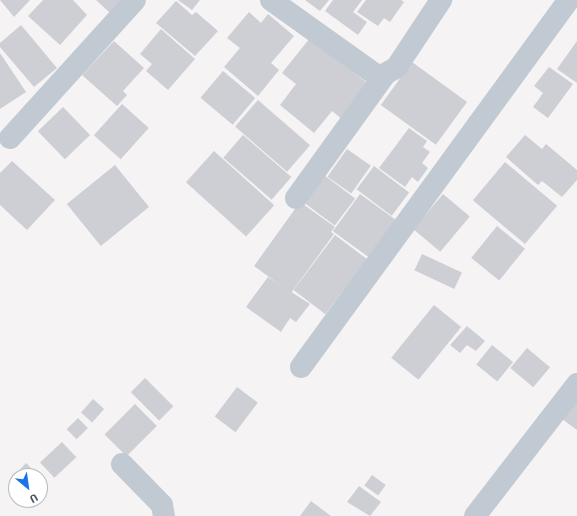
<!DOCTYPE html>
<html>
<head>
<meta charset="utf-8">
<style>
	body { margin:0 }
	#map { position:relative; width:577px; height:516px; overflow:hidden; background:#f5f3f3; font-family:Signika,sans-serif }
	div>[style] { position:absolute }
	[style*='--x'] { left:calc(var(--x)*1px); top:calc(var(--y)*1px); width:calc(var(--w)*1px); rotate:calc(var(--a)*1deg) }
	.building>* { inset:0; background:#cdcfd5; transform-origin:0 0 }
	.street>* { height:22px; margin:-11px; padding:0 11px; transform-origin:11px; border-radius:11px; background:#c1cad2 }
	span { translate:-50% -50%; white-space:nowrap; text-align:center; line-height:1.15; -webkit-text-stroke:3px #fff; paint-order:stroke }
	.north { position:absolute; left:8px; top:468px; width:40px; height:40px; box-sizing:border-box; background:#fff; border:1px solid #b7bbc0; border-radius:50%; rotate:151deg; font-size:11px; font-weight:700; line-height:16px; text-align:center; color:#4a5661 }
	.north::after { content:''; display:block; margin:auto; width:14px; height:18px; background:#1a73e8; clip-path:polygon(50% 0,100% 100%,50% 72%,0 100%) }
</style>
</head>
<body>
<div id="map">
	<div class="building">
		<i style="clip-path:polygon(0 0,30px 0,14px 17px)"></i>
		<i style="clip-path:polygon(43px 0,73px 0,87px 15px,60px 45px,28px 16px)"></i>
		<i style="clip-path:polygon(96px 0,122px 0,110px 13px)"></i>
		<i style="clip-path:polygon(178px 0,200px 0,192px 10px)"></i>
		<i style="clip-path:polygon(305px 0,329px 0,320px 11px)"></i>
		<i style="clip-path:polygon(333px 0,362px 0,353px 12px,367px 22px,358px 35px,325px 11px)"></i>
		<i style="clip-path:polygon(366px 0,401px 0,404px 2px,390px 22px,384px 18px,378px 26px,357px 12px)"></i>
		<i style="clip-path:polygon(176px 1px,192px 15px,196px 12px,218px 31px,195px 56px,156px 23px)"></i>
		<i style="clip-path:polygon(249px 12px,261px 23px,268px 14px,294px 36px,271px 63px,279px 70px,258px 96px,224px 67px,240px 48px,227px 38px)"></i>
		<i style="clip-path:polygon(21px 25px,57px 68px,34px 87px,0 47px,0 43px)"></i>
		<i style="clip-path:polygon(161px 29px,195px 59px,168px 90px,146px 71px,152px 64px,140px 54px)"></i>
		<i style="clip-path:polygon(310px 38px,371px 86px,343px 120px,332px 111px,314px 133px,280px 105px,296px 84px,282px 73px)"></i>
		<i style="clip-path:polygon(114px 41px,144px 68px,123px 91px,127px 95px,117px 106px,82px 75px)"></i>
		<i style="clip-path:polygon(577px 41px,577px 83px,557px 69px)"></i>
		<i style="clip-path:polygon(0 53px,26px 92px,0 109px)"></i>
		<i style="left:412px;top:62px;width:68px;height:53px;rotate:36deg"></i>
		<i style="clip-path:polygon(549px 67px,573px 84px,548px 118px,533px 107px,543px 93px,534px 86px)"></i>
		<i style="left:223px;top:71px;width:42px;height:35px;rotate:40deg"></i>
		<i style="left:258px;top:100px;width:69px;height:35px;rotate:41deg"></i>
		<i style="left:122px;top:104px;width:36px;height:42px;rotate:42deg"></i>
		<i style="left:63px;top:107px;width:39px;height:35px;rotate:46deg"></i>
		<i style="clip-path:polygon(409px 128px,427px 141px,423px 147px,430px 152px,422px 163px,428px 168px,418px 182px,412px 177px,405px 187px,379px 168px)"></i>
		<i style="left:243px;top:135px;width:64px;height:30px;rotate:41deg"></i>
		<i style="clip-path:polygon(525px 135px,542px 149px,546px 144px,577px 170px,577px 180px,562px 197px,542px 181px,538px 185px,506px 157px)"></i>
		<i style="left:347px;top:149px;width:29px;height:34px;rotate:35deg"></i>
		<i style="left:214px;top:151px;width:81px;height:42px;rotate:42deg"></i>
		<i style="clip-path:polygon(12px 161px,55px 200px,27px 230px,0 205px,0 173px)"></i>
		<i style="left:505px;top:162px;width:68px;height:50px;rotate:40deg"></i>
		<i style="left:115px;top:165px;width:54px;height:62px;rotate:51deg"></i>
		<i style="left:374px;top:166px;width:44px;height:29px;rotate:37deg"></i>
		<i style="left:324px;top:175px;width:39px;height:34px;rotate:37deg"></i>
		<i style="left:360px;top:194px;width:44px;height:46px;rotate:36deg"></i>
		<i style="left:443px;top:194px;width:35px;height:46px;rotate:40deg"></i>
		<i style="clip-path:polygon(300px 202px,335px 227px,331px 232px,334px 234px,291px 293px,254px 266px)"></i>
		<i style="left:497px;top:226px;width:36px;height:41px;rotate:39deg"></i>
		<i style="left:335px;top:235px;width:40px;height:69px;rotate:37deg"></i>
		<i style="left:422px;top:254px;width:44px;height:18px;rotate:25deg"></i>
		<i style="clip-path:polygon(268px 277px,310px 304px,296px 322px,290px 318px,281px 332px,246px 307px)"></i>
		<i style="left:434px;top:305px;width:35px;height:68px;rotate:39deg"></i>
		<i style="clip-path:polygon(467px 326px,485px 341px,476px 351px,467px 345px,460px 353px,450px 345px)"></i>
		<i style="left:492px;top:345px;width:27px;height:25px;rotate:39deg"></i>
		<i style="left:527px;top:348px;width:30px;height:26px;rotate:40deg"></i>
		<i style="left:145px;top:378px;width:40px;height:20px;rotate:45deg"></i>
		<i style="left:237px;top:387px;width:26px;height:37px;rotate:37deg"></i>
		<i style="left:93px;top:399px;width:15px;height:18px;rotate:42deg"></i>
		<i style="clip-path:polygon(577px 399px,577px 430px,562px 419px)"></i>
		<i style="left:135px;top:404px;width:31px;height:43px;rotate:45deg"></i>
		<i style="left:78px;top:418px;width:14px;height:16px;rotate:45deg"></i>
		<i style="left:62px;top:442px;width:21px;height:30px;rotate:47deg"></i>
		<i style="clip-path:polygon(26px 463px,39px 476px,16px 476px,16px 480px,13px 477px)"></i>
		<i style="left:372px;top:475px;width:17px;height:13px;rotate:36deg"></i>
		<i style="clip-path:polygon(359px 486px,381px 502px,370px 516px,347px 502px)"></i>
		<i style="clip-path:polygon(311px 501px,331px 516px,300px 516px)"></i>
	</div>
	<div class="street">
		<i style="--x:271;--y:0;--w:133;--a:35.5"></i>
		<i style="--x:379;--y:77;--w:19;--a:-28"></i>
		<i style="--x:396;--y:68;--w:82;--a:-56.5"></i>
		<i style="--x:10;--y:138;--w:186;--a:-47.8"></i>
		<i style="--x:296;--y:198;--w:150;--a:-54.2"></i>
		<i style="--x:301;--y:367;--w:454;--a:-53.9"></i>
		<i style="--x:122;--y:464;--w:57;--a:45.7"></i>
		<i style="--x:162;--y:505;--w:11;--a:80"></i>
		<i style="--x:475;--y:516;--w:167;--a:-52.3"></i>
	</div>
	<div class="north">U</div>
</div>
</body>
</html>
